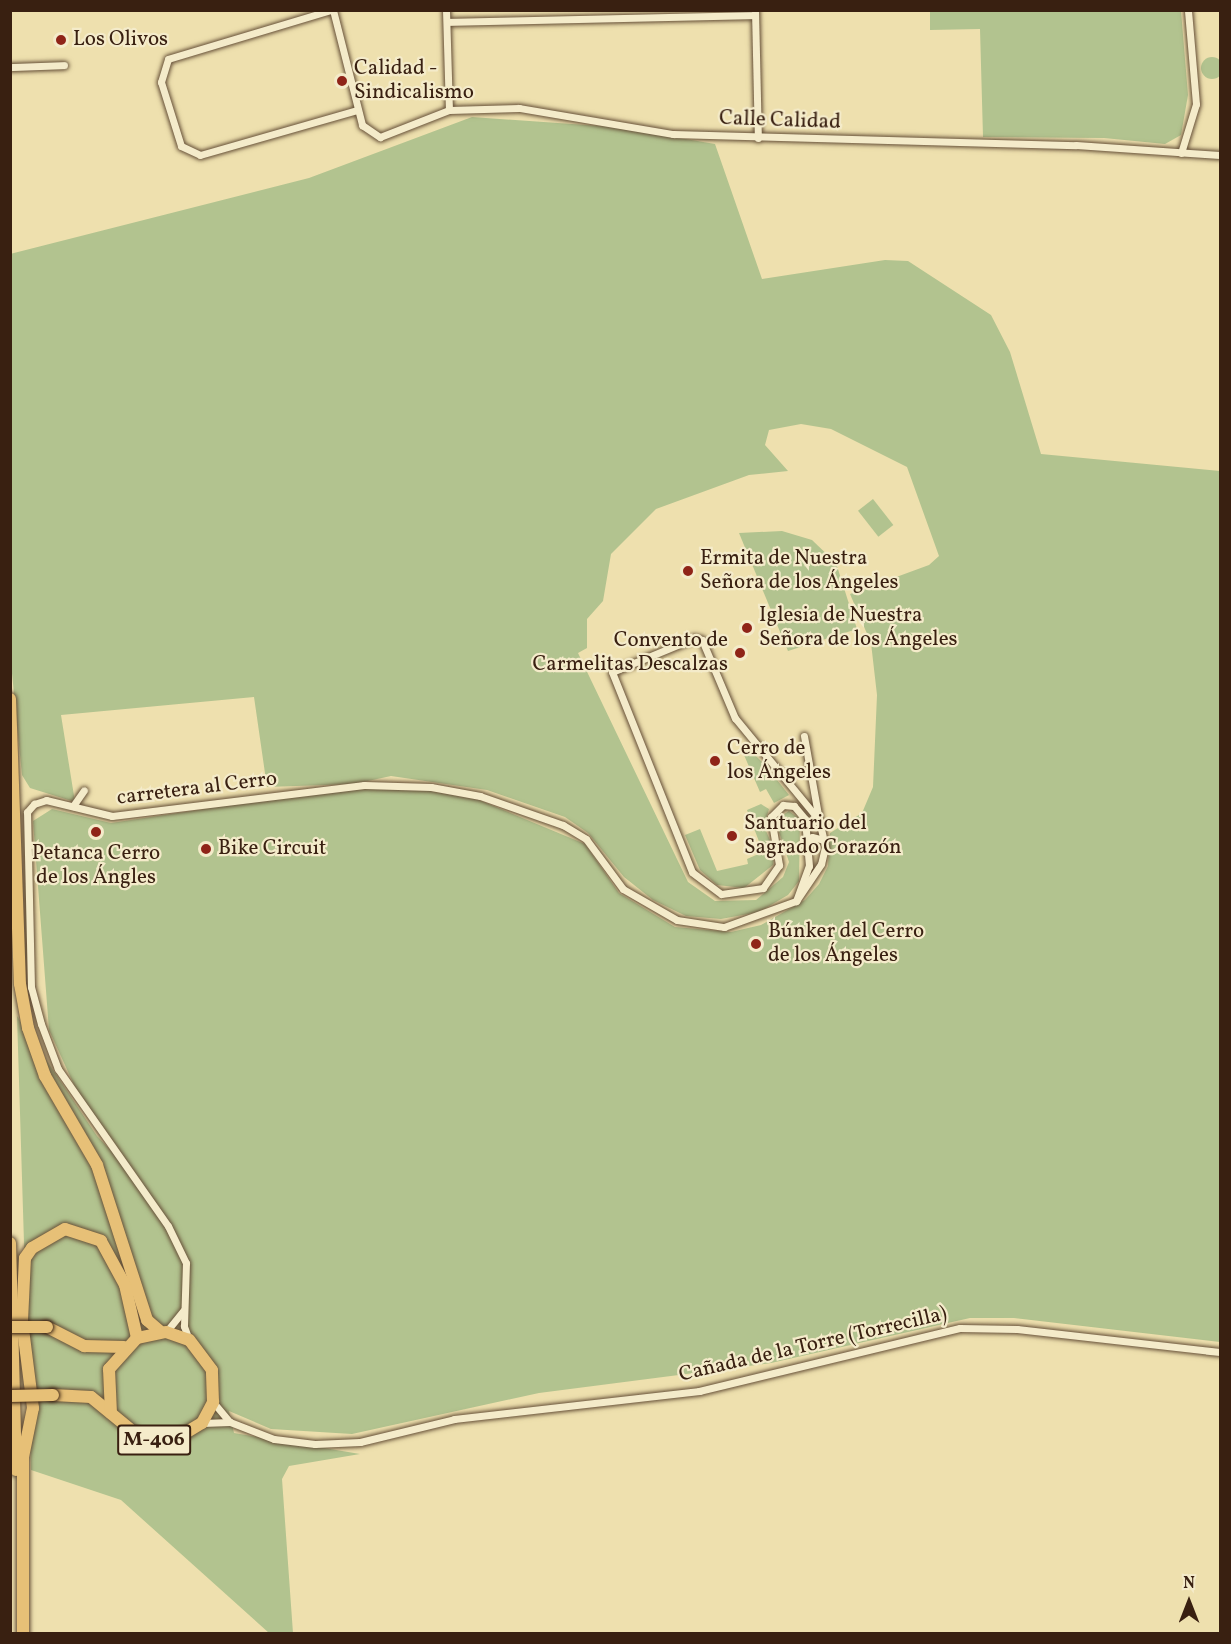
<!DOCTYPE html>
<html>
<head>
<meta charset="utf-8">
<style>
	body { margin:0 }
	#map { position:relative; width:1231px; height:1644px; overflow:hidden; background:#eee0ae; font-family:Vollkorn,serif }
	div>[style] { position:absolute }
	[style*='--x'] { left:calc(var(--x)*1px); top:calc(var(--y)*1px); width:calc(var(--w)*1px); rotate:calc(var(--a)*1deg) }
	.green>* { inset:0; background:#b2c38f; transform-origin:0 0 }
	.round { border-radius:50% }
	.roads { filter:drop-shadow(0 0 2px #665038) drop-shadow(0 0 2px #665038) }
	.street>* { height:7px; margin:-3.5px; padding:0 3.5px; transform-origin:3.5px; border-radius:3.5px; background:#f4ebca }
	.highway>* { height:12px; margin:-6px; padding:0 6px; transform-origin:6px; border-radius:6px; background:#e7c077 }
	.bridges { filter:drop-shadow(0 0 2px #392011) drop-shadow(0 0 2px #392011) }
	.highway-bridge>* { height:12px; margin:-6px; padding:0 6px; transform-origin:6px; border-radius:6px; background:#e7c077 }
	.dots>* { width:16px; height:16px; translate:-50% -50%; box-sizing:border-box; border:3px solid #f4ebca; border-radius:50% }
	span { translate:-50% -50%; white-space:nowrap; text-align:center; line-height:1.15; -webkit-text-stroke:4.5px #f4ebca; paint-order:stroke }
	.shield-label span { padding:2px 4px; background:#f4ebca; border:2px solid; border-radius:4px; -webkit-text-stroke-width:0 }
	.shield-label { font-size:20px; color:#392011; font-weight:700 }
	.poi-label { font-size:21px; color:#392011 }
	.left { translate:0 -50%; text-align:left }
	.right { translate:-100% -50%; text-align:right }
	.street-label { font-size:21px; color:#392011 }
	.frame { position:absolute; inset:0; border:12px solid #392011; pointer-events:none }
	.north { position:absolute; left:1159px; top:1572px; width:60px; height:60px; -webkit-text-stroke:4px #f4ebca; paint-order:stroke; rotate:0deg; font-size:16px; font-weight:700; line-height:24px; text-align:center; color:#392011 }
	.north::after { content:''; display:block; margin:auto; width:21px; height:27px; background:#392011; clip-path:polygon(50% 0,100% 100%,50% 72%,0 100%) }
</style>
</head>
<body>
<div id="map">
	<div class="green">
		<i style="clip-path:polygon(930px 11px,1181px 11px,1188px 95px,1181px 135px,1165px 144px,1104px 138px,983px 137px,980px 29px,930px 30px)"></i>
		<i class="round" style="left:1201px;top:57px;width:22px;height:22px"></i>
		<i style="clip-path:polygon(472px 117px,615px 127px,715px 144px,762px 279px,885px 260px,908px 261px,991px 315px,1010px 352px,1041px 454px,1220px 471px,1220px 1342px,1014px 1318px,970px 1318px,771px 1363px,539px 1393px,352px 1434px,271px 1429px,229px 1411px,234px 1433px,360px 1454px,289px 1466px,282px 1479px,293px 1633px,269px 1633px,121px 1500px,31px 1470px,17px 1016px,97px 1136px,144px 1185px,75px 1087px,49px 1030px,33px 821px,52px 809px,111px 823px,364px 785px,420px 789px,479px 800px,585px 844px,619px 893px,675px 927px,731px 932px,761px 925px,805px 900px,819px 884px,828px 866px,830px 833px,862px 813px,873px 787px,877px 695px,871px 643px,850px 594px,929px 565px,939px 556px,907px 467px,831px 429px,801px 424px,769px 430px,765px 445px,788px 471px,749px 475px,656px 509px,611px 554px,603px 601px,587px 619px,587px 648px,578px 653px,688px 882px,715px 901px,756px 900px,783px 877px,789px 862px,775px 820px,789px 811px,800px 819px,799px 881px,788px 895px,759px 912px,721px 919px,686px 916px,653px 900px,624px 877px,588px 833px,565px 817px,487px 790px,391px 776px,354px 784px,267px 787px,254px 697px,61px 715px,75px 802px,30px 788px,22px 775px,10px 653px,10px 254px,309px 178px)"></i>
		<i style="left:873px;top:499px;width:33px;height:19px;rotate:52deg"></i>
		<i style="clip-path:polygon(782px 531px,812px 540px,836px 563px,857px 629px,788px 651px,739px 533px)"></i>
		<i style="clip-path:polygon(752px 752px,766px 766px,789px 795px,774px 803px,766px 789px,760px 792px,744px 755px)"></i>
		<i style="clip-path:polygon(761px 804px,769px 809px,764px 826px,775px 852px,773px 865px,744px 888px,717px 885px,700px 870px,685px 835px,700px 829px,717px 871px,748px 864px,747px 859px,763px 852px,747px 810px)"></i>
	</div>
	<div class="roads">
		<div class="street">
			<i style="--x:331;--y:10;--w:170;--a:163.3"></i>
			<i style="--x:168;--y:59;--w:24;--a:107"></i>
			<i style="--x:161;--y:82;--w:67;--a:72.6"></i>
			<i style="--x:181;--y:146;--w:21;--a:25"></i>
			<i style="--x:200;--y:155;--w:163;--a:-16"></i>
			<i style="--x:333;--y:10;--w:119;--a:75.8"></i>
			<i style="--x:362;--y:125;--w:22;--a:34"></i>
			<i style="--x:380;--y:137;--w:74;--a:-21.4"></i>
			<i style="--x:449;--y:110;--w:70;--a:-1.6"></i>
			<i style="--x:519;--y:108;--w:156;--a:9.6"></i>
			<i style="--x:673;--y:134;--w:403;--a:1.6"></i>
			<i style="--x:1076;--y:145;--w:144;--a:4"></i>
			<i style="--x:446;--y:10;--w:100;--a:88.3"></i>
			<i style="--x:755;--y:10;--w:128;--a:88.7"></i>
			<i style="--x:447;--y:22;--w:308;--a:-1.3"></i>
			<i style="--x:10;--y:67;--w:54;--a:-2.1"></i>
			<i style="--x:1181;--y:153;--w:51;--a:-73"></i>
			<i style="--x:1196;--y:104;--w:94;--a:-94.9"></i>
			<i style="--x:694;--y:638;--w:8;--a:14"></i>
			<i style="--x:702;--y:640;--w:85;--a:67.1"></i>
			<i style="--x:735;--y:718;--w:132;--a:50.5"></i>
			<i style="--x:819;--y:820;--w:28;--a:77"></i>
			<i style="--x:825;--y:847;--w:17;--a:103"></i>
			<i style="--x:821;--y:864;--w:45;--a:124"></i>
			<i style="--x:796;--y:901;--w:37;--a:-70"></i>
			<i style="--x:809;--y:866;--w:47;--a:-94.9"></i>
			<i style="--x:805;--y:819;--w:17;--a:-130"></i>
			<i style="--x:794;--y:806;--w:11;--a:-175"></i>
			<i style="--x:783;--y:805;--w:17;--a:135"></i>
			<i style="--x:771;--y:817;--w:49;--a:80.5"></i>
			<i style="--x:779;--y:865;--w:28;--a:125"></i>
			<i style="--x:763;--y:888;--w:42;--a:171.9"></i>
			<i style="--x:721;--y:894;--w:36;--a:-143"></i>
			<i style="--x:692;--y:872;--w:215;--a:-111.8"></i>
			<i style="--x:612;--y:672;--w:89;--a:-22.5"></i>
			<i style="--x:804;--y:736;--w:85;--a:79.9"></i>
			<i style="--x:819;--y:820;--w:15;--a:157"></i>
			<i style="--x:73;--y:806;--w:19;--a:-55"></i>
			<i style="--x:804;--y:845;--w:11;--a:-45"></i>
			<i style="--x:812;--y:837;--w:12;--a:14"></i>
			<i style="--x:166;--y:1332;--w:28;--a:-51"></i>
			<i style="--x:189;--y:1340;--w:15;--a:-110"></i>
			<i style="--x:184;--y:1326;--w:63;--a:-88.2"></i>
			<i style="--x:186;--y:1263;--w:41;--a:-115.9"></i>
			<i style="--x:168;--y:1226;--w:192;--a:-125"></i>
			<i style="--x:58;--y:1069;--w:48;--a:-110.7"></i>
			<i style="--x:41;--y:1024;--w:38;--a:-105"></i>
			<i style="--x:31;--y:987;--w:175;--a:-91.3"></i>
			<i style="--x:27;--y:812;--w:11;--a:-49"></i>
			<i style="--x:34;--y:804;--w:13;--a:-18"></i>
			<i style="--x:46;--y:800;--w:68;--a:13.6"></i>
			<i style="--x:112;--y:816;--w:254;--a:-7"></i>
			<i style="--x:364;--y:785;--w:67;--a:1.7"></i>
			<i style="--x:431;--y:787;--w:50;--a:10.4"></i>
			<i style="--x:480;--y:796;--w:88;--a:19.3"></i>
			<i style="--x:563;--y:825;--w:27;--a:31"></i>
			<i style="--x:586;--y:839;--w:62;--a:53.5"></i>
			<i style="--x:623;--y:889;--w:62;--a:29.9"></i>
			<i style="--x:677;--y:920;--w:48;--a:8.5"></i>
			<i style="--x:724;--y:927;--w:77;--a:-19.9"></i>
			<i style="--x:213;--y:1402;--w:26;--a:50"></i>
			<i style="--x:202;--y:1423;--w:28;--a:-2"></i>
			<i style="--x:230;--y:1422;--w:47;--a:21.1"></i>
			<i style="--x:274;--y:1439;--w:41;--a:7"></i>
			<i style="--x:315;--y:1444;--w:45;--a:-2.5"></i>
			<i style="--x:360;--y:1442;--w:97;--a:-13.7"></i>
			<i style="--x:454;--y:1419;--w:247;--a:-6.5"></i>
			<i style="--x:699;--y:1391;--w:268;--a:-13.6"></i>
			<i style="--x:960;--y:1328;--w:57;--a:1"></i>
			<i style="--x:1017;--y:1329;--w:204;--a:6.5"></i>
		</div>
		<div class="highway">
			<i style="--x:10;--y:699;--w:285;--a:88"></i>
			<i style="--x:20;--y:984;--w:45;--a:79.7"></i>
			<i style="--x:28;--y:1028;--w:51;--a:70.5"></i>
			<i style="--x:45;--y:1076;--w:103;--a:59.7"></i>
			<i style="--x:97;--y:1165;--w:163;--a:72.1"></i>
			<i style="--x:147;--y:1320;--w:18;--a:41"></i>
			<i style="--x:10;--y:1243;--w:227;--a:88.5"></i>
			<i style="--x:47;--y:1327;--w:42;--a:27.2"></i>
			<i style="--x:84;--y:1346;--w:40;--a:1.4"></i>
			<i style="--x:53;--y:1395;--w:38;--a:3"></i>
			<i style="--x:91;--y:1397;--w:66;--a:39.5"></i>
			<i style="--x:142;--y:1439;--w:30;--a:4"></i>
			<i style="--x:172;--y:1441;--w:35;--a:-31"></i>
			<i style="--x:202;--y:1423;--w:24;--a:-62"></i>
			<i style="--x:213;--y:1402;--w:32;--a:-92"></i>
			<i style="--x:212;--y:1370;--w:38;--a:-127"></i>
			<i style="--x:189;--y:1340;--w:24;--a:-161"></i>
			<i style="--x:166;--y:1332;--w:30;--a:168"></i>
			<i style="--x:137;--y:1338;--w:42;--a:132.1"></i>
			<i style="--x:109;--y:1369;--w:44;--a:87.4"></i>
			<i style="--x:23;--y:1634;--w:177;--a:-90"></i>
			<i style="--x:23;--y:1457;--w:50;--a:-78.5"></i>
			<i style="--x:33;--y:1408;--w:88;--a:-97.2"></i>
			<i style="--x:22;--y:1321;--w:63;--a:-87.3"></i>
			<i style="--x:25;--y:1258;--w:12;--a:-55"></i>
			<i style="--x:32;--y:1248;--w:38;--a:-30"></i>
			<i style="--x:65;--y:1229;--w:38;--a:18"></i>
			<i style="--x:101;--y:1241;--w:50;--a:61.4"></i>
			<i style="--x:125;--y:1285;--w:54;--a:77.2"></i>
		</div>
	</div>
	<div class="bridges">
		<div class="highway-bridge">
			<i style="--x:10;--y:1327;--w:37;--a:0"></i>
			<i style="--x:10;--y:1396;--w:43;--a:-1.3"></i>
		</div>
	</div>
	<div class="dots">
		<i style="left:61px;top:40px;background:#8f2418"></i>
		<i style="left:342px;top:81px;background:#8f2418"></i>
		<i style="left:688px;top:571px;background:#8f2418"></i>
		<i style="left:747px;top:628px;background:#8f2418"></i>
		<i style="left:740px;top:653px;background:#8f2418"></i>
		<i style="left:715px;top:761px;background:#8f2418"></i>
		<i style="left:96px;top:832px;background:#8f2418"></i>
		<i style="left:732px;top:836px;background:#8f2418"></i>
		<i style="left:206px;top:849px;background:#8f2418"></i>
		<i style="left:756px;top:944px;background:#8f2418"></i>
	</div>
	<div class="shield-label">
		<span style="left:154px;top:1440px">M-406</span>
	</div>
	<div class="poi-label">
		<span class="left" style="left:73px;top:40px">Los Olivos</span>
		<span class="left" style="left:354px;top:81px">Calidad -<br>Sindicalismo</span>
		<span class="left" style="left:700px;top:571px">Ermita de Nuestra<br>Señora de los Ángeles</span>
		<span class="left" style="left:759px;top:628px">Iglesia de Nuestra<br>Señora de los Ángeles</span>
		<span class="right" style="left:728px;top:653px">Convento de<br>Carmelitas Descalzas</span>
		<span class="left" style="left:727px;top:761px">Cerro de<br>los Ángeles</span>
		<span class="left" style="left:744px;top:836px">Santuario del<br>Sagrado Corazón</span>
		<span class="left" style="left:218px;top:849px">Bike Circuit</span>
		<span style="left:96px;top:866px">Petanca Cerro<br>de los Ángles</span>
		<span class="left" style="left:768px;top:944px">Búnker del Cerro<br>de los Ángeles</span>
	</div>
	<div class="street-label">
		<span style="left:780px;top:121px;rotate:2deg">Calle Calidad</span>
		<span style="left:197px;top:789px;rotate:-7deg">carretera al Cerro</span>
		<span style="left:813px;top:1345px;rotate:-13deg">Cañada de la Torre (Torrecilla)</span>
	</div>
	<div class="frame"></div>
	<div class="north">N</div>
</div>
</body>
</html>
